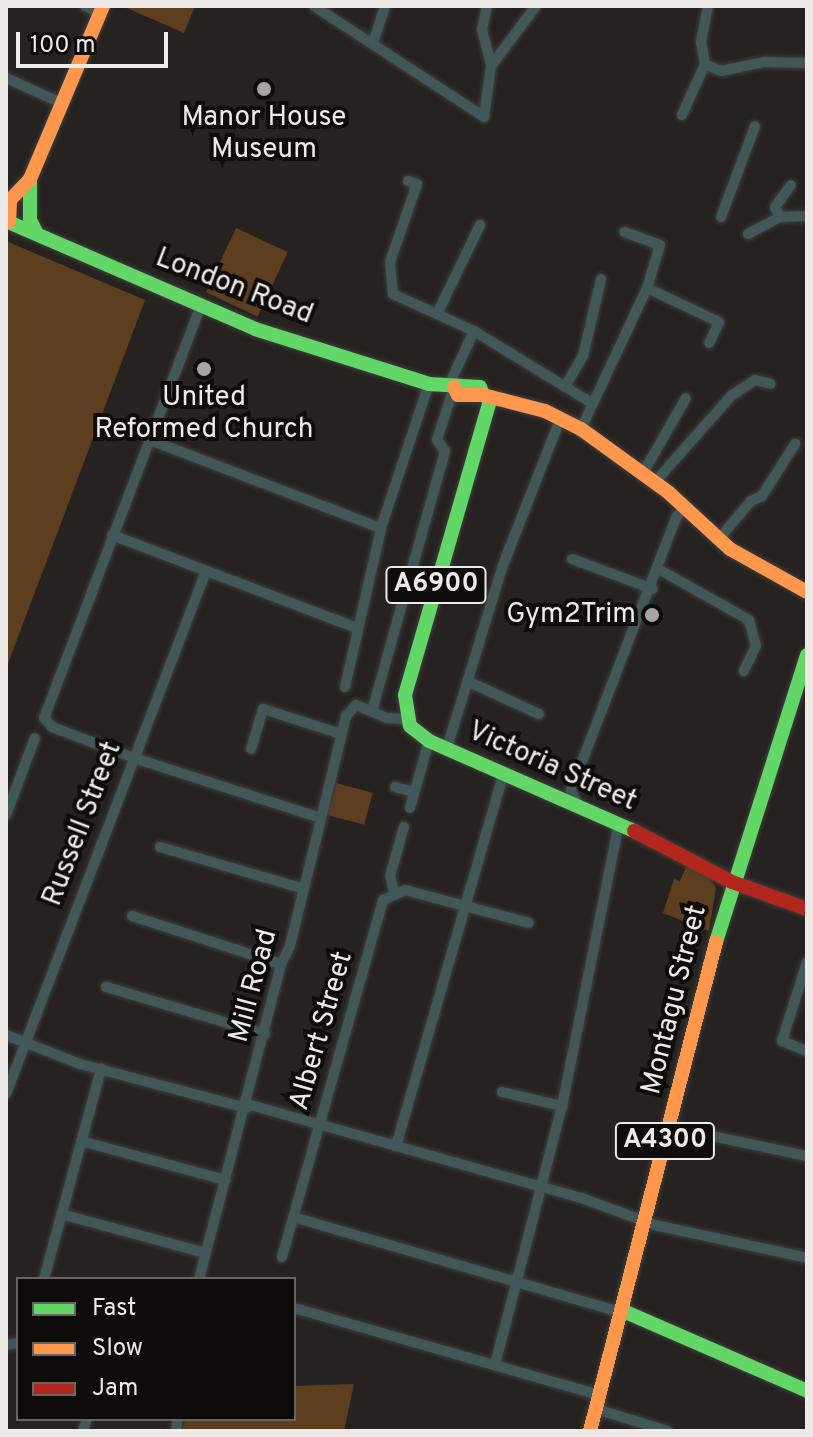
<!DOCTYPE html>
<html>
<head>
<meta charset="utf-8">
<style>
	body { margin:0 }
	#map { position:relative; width:813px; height:1437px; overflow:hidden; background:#252220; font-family:Overpass,sans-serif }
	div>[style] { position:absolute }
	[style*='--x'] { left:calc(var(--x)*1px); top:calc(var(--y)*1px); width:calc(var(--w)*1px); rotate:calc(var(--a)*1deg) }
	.green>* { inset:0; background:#5d3f20; transform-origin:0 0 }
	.roads { filter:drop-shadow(0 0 2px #403e3d) drop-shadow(0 0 2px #403e3d) }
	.street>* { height:10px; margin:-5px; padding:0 5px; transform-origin:5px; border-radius:5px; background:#425758 }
	.fast>* { height:14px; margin:-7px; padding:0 7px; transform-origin:7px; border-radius:7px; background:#63d668 }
	.slow>* { height:14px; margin:-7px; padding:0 7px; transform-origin:7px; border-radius:7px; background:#ff974d }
	.jam>* { height:14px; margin:-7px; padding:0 7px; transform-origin:7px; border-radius:7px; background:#b3261e }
	.dots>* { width:22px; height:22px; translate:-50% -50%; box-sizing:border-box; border:4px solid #0e0c0a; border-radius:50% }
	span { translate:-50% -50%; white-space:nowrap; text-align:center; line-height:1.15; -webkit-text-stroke:8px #0e0c0a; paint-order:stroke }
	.shield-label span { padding:2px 6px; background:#0e0c0a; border:2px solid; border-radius:6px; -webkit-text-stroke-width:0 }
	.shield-label { font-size:26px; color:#edeae7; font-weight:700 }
	.poi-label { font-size:28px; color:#edeae7 }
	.right { translate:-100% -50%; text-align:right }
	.street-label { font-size:28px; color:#edeae7 }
	.frame { position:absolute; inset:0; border:8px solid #edeae7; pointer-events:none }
	.legend { position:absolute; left:16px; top:1277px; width:280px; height:144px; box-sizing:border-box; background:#0e0c0a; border:2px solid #676562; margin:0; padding:10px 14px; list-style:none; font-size:24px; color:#edeae7 }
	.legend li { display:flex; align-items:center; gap:16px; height:40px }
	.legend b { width:40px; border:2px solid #676562 }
	.scale { position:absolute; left:16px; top:32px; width:152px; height:36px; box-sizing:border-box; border:4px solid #edeae7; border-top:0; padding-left:10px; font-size:24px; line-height:28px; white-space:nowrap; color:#edeae7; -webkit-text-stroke:6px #0e0c0a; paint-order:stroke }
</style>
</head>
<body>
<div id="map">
	<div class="green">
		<i style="clip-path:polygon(122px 6px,195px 6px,184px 33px)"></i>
		<i style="left:236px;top:228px;width:57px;height:71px;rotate:25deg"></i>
		<i style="clip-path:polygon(6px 241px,145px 300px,6px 669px)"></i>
		<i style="left:336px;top:783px;width:38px;height:33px;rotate:15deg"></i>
		<i style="clip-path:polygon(688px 863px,705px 871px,716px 888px,709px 931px,663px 913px,674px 879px,680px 881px)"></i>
		<i style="clip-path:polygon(354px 1384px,344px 1431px,182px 1431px,185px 1419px,294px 1419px,294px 1386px)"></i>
	</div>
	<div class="roads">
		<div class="street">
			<i style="--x:85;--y:6;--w:17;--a:25"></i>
			<i style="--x:314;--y:6;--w:203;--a:33.1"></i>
			<i style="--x:484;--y:117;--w:51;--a:-82.2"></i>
			<i style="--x:491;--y:66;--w:75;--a:-53.1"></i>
			<i style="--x:487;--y:6;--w:24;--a:102"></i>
			<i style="--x:482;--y:29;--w:38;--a:76"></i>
			<i style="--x:373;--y:43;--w:39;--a:-72"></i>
			<i style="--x:705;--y:64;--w:17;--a:24"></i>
			<i style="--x:721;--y:71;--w:45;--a:-11.6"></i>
			<i style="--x:765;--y:62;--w:42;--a:1.4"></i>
			<i style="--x:6;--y:78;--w:60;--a:24.4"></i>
			<i style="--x:682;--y:115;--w:56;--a:-65.7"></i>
			<i style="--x:705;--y:64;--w:22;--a:-100"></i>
			<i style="--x:701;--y:42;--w:37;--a:-79"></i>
			<i style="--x:408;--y:181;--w:9;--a:18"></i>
			<i style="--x:417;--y:184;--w:83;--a:109.1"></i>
			<i style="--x:390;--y:262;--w:32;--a:85"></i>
			<i style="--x:393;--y:294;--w:89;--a:24.6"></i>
			<i style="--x:474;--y:331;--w:138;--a:31.4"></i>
			<i style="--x:721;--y:217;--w:97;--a:-69.5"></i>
			<i style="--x:780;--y:217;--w:11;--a:-117"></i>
			<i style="--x:775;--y:207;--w:27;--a:-54"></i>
			<i style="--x:748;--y:234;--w:36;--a:-28"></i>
			<i style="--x:780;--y:217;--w:27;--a:-2"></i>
			<i style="--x:647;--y:288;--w:80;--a:25.3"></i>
			<i style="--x:719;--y:322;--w:23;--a:115"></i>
			<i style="--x:201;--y:305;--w:442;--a:110.8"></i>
			<i style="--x:44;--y:718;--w:12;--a:48"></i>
			<i style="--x:52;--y:727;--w:88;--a:20.7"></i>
			<i style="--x:134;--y:758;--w:196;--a:17.8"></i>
			<i style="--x:437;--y:314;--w:99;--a:-64.2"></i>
			<i style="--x:448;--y:387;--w:62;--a:-65.1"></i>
			<i style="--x:565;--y:387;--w:36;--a:-60"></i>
			<i style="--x:583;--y:356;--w:79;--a:-76.8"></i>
			<i style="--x:581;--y:429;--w:156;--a:-64.9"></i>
			<i style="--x:647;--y:288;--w:45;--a:-73.2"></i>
			<i style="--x:660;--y:245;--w:38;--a:-160"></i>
			<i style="--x:150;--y:440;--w:247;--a:20.9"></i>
			<i style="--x:643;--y:473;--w:86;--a:-60.2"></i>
			<i style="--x:655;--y:482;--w:115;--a:-48.5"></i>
			<i style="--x:731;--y:396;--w:29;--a:-34"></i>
			<i style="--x:755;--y:380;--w:16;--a:14"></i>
			<i style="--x:112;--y:535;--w:262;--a:20.8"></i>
			<i style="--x:718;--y:540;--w:51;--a:-49.8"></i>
			<i style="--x:751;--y:501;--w:12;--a:-24"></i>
			<i style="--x:762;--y:496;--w:62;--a:-57.6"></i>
			<i style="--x:572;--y:559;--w:86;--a:20.3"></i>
			<i style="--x:660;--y:570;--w:102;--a:29.3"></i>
			<i style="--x:749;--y:620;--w:27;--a:75"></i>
			<i style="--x:756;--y:646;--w:28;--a:116"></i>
			<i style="--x:469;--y:682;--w:77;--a:24.6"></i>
			<i style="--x:345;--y:687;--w:163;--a:-77.2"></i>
			<i style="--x:381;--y:528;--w:152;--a:-71.6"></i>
			<i style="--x:372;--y:711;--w:270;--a:-74.3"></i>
			<i style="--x:445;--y:451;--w:14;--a:-126"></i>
			<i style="--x:437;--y:440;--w:56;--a:-72.2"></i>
			<i style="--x:447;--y:748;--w:191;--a:-73"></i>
			<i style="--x:503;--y:565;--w:159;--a:-68.6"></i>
			<i style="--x:251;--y:749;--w:42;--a:-73.3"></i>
			<i style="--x:263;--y:709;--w:82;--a:17.8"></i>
			<i style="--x:395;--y:787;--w:20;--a:15"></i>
			<i style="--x:577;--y:803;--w:14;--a:-115"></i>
			<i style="--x:571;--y:790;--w:294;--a:-68.9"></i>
			<i style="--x:677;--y:516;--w:11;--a:-45"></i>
			<i style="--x:410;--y:808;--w:70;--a:-74.2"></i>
			<i style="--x:6;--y:815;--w:82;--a:-69.4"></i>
			<i style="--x:160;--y:847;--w:147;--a:16.2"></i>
			<i style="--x:394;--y:892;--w:16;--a:-104"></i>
			<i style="--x:390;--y:876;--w:51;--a:-74.1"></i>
			<i style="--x:132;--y:916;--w:157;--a:17.9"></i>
			<i style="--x:807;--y:962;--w:83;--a:107.6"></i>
			<i style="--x:782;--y:1041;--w:27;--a:22"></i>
			<i style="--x:106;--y:987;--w:166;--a:16.5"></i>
			<i style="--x:6;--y:1035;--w:79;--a:21.4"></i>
			<i style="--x:80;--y:1064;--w:172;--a:14.8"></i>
			<i style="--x:502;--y:1092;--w:62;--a:13.1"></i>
			<i style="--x:6;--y:1094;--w:560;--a:-69.07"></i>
			<i style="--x:247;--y:1104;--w:350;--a:15.7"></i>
			<i style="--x:584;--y:1199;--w:76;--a:20.1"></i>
			<i style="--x:655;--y:1225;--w:156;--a:12.2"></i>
			<i style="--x:669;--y:1127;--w:141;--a:11.9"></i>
			<i style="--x:81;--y:1141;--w:150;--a:15.1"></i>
			<i style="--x:396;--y:1146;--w:386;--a:-73.9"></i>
			<i style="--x:61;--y:1214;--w:150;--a:15.1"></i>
			<i style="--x:293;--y:1217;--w:341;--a:16.2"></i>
			<i style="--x:282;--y:1257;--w:371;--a:-74.2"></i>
			<i style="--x:383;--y:900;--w:24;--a:-24"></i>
			<i style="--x:405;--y:890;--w:128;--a:14.9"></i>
			<i style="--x:44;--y:1279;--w:218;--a:-74.8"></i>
			<i style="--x:199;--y:1279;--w:325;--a:-75.4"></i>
			<i style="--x:281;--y:964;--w:20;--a:-63"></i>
			<i style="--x:290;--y:946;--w:237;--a:-76.3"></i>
			<i style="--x:346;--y:716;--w:15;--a:-48"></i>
			<i style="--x:356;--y:705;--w:33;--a:23"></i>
			<i style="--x:386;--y:718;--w:20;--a:3"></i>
			<i style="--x:294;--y:1308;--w:317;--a:15.9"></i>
			<i style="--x:6;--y:1345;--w:12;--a:-9"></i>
			<i style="--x:495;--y:1365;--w:268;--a:-75.5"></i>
			<i style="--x:562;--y:1106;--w:288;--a:-78.6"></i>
			<i style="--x:596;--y:1409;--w:75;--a:17"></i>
			<i style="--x:83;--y:1431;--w:13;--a:-72"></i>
			<i style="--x:176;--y:1431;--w:12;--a:-81"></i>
		</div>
		<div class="fast">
			<i style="--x:30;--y:179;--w:41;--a:90"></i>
			<i style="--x:30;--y:220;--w:16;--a:63"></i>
			<i style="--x:6;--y:221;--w:271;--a:23.4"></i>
			<i style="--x:255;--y:329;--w:182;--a:17.5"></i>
			<i style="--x:429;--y:384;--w:51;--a:3.4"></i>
			<i style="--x:480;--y:387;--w:9;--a:69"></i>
			<i style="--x:491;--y:397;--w:310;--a:106.1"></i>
			<i style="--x:405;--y:695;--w:31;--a:81"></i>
			<i style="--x:410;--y:726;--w:24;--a:38"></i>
			<i style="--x:429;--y:741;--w:224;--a:23.7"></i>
			<i style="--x:716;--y:942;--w:301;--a:-72.4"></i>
			<i style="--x:621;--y:1310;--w:203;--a:23.5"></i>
		</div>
		<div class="slow">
			<i style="--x:9;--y:222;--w:22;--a:-87"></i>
			<i style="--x:10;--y:200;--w:29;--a:-46"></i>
			<i style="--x:30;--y:179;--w:188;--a:-67.1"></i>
			<i style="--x:454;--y:387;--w:9;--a:63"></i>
			<i style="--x:458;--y:395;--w:25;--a:0"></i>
			<i style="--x:483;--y:395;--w:64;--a:14.5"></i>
			<i style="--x:545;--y:411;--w:40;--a:26.6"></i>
			<i style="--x:581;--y:429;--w:107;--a:35.9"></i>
			<i style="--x:668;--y:492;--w:84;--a:42.6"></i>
			<i style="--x:730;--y:549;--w:88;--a:29.2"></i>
			<i style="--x:590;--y:1431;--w:505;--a:-75.55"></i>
		</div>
		<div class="jam">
			<i style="--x:634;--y:831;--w:110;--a:27.5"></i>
			<i style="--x:732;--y:882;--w:80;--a:19.8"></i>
		</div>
	</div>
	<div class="dots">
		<i style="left:264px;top:89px;background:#a7a4a1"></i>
		<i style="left:204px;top:369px;background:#a7a4a1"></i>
		<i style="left:652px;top:615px;background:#a7a4a1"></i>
	</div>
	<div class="shield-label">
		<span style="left:436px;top:585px">A6900</span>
		<span style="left:665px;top:1141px">A4300</span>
	</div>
	<div class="poi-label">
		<span style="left:264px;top:134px">Manor House<br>Museum</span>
		<span style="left:204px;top:414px">United<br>Reformed Church</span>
		<span class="right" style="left:636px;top:615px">Gym2Trim</span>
	</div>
	<div class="street-label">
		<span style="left:234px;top:287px;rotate:21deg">London Road</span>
		<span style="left:552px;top:767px;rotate:24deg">Victoria Street</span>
		<span style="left:83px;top:824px;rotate:-69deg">Russell Street</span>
		<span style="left:254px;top:986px;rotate:-75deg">Mill Road</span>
		<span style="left:675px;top:1000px;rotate:-76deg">Montagu Street</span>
		<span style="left:322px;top:1031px;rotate:-74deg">Albert Street</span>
	</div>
	<div class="frame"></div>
	<ul class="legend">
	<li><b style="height:10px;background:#63d668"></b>Fast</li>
	<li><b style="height:10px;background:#ff974d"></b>Slow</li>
	<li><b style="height:10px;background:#b3261e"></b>Jam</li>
	</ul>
	<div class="scale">100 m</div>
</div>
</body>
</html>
